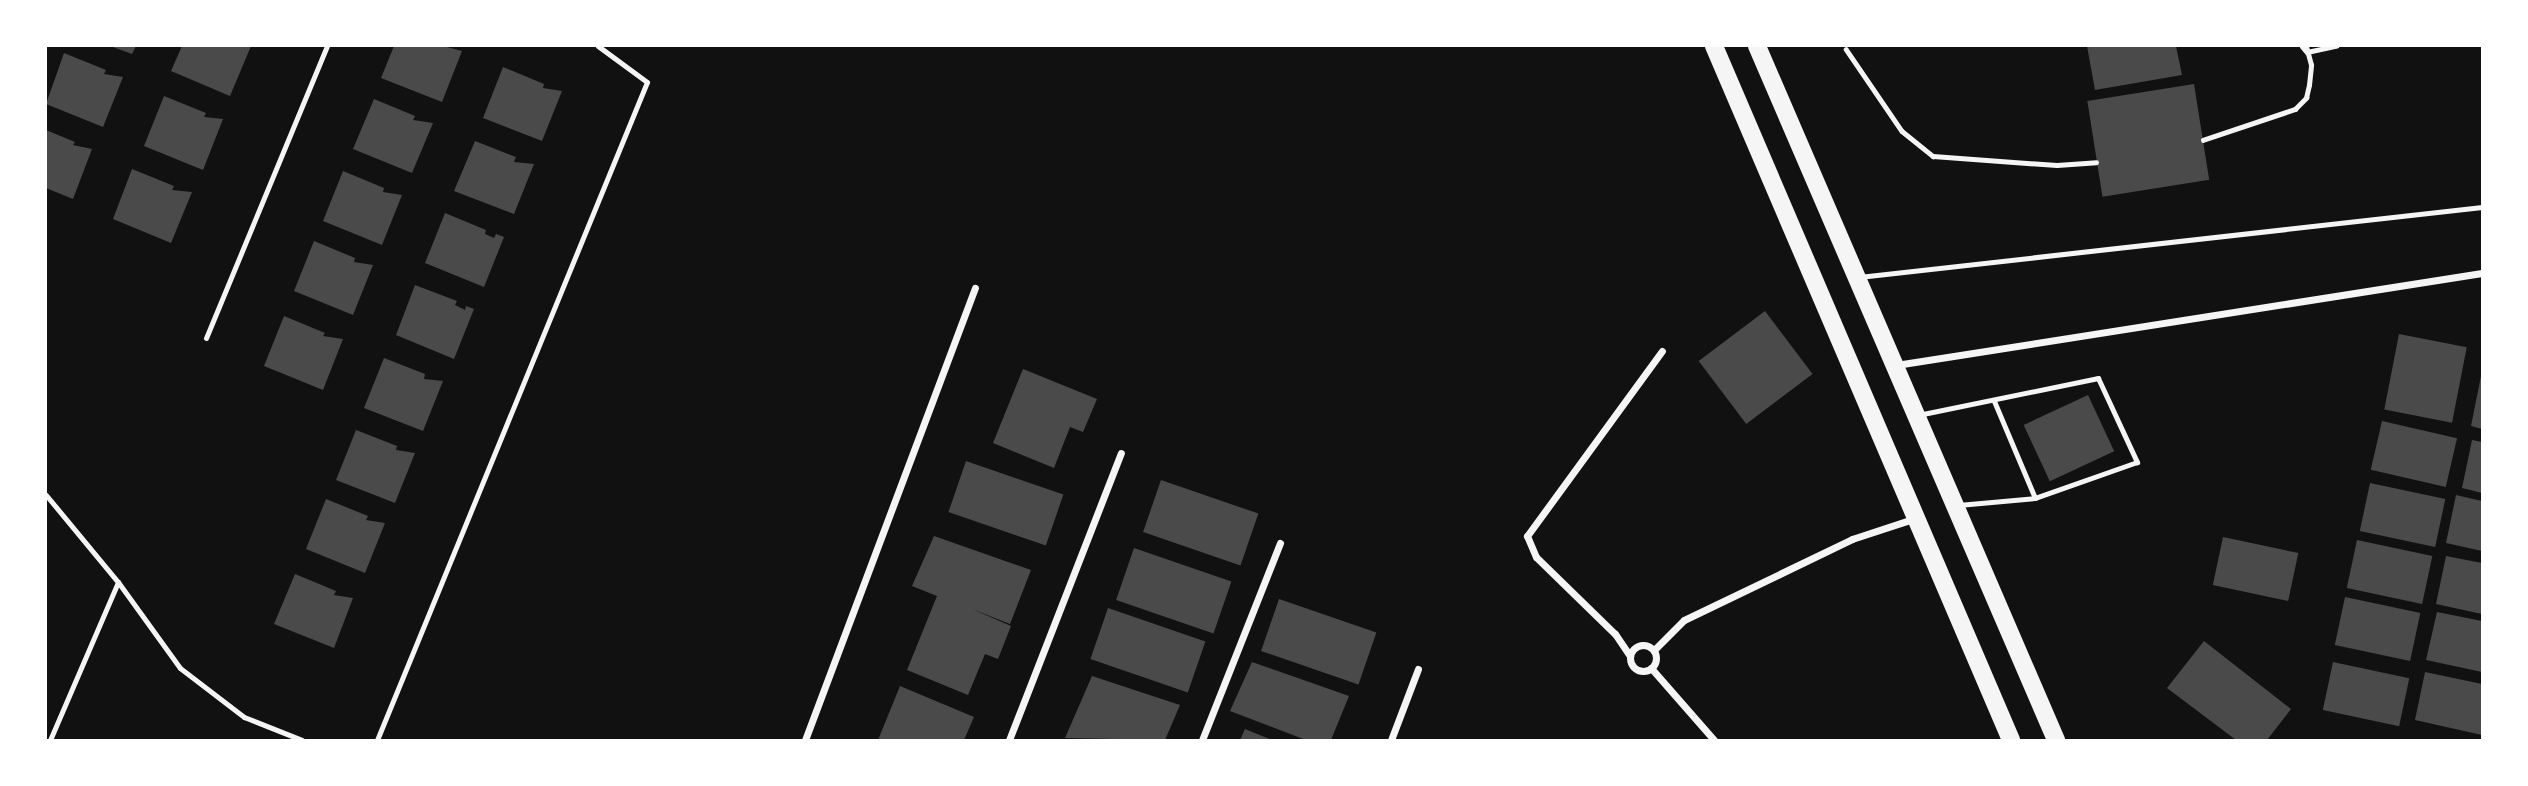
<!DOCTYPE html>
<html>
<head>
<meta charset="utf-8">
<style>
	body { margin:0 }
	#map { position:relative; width:2528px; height:786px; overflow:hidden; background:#111; font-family:Roboto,sans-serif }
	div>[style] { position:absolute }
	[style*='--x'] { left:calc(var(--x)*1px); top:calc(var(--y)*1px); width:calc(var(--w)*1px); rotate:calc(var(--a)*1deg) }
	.building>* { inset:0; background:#4a4a4a; transform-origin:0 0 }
	.path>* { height:4.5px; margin:-2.25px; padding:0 2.25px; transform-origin:2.25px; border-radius:2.25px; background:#f5f5f5 }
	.service>* { height:5px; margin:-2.5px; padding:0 2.5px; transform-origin:2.5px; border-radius:2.5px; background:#f5f5f5 }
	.minor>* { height:7px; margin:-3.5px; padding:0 3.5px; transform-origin:3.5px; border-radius:3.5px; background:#f5f5f5 }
	.minor>.ring { margin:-3.5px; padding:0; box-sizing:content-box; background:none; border:7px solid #f5f5f5; border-radius:50% }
	.primary>* { height:18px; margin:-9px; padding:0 9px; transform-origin:9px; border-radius:9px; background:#f5f5f5 }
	span { translate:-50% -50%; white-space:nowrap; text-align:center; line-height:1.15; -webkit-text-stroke:7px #fff; paint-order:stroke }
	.frame { position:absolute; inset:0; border:47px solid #fff; pointer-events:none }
</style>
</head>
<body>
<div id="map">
	<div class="building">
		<i style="clip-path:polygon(110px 46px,136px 46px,132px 54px)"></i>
		<i style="clip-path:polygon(182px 46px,251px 46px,230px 96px,171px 71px)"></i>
		<i style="clip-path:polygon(394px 46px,443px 46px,462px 51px,442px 102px,381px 78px)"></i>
		<i style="clip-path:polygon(2087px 46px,2176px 46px,2182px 75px,2095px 90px)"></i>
		<i style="clip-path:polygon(64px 53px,106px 70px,104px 74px,123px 77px,103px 127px,46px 104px)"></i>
		<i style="clip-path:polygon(503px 67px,544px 84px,543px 88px,562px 91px,542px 141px,483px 118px)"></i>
		<i style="left:2194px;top:84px;width:97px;height:108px;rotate:81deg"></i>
		<i style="clip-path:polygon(164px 96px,206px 113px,204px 117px,223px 119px,203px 170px,144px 146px)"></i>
		<i style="clip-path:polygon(374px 99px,415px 116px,413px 120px,433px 123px,412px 173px,353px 149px)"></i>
		<i style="clip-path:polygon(46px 130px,75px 142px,73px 145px,92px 149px,73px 199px,46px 188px)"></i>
		<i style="clip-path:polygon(475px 141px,516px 157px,514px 162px,534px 164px,514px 214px,454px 191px)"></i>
		<i style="clip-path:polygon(132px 169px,174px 186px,172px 190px,192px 192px,171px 243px,113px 219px)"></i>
		<i style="clip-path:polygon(343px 171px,384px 188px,383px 192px,402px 195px,382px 245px,323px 221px)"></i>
		<i style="clip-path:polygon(445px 213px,486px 230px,485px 234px,494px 238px,496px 234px,504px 237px,484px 287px,425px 263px)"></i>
		<i style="clip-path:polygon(314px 241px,355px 258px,354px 262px,373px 265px,353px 315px,294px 291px)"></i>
		<i style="clip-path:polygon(415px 285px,457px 301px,455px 305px,465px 310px,466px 306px,474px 309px,454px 359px,396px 335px)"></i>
		<i style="left:1765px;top:311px;width:79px;height:83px;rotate:53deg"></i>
		<i style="clip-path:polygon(284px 316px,325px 333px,323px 336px,343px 339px,323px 390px,264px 366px)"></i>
		<i style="left:2399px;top:334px;width:69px;height:77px;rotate:11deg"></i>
		<i style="clip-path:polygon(384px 358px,425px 374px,424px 379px,443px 381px,423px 431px,364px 408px)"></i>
		<i style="clip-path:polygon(1023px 369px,1097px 399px,1083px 432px,1070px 427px,1054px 468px,993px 443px)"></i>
		<i style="clip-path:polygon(2481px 376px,2482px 376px,2482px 429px,2471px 426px)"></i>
		<i style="left:2088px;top:395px;width:62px;height:71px;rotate:65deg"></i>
		<i style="left:2382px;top:421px;width:77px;height:50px;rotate:13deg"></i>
		<i style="clip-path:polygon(356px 430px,397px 446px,396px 450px,415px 453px,395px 503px,336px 480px)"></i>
		<i style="clip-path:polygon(2472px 440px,2482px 442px,2482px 493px,2462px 488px)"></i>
		<i style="left:966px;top:461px;width:103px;height:54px;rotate:19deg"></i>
		<i style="left:1161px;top:480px;width:103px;height:55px;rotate:19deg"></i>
		<i style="left:2370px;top:483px;width:77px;height:49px;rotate:12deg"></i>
		<i style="clip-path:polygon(2456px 495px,2482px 501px,2482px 551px,2446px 543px)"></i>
		<i style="clip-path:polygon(326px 499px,368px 516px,366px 520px,385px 523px,365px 573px,306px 549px)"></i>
		<i style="clip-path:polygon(934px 536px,1031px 570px,1010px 624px,972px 609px,1011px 626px,998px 659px,985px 654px,968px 695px,907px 670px,937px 596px,912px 586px)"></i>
		<i style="left:2223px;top:537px;width:77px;height:49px;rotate:12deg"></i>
		<i style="left:2357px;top:540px;width:77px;height:49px;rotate:12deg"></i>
		<i style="left:1134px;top:548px;width:103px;height:55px;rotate:19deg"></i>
		<i style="clip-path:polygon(2446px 556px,2482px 563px,2482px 614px,2436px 604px)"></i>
		<i style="clip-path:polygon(295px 574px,336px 591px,334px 595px,353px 598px,334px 648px,274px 624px)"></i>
		<i style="left:2345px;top:597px;width:77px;height:49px;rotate:12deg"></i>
		<i style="left:1279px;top:599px;width:103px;height:55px;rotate:19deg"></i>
		<i style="left:1108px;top:608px;width:103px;height:54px;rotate:19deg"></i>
		<i style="clip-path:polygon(2437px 612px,2482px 621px,2482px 672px,2426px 660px)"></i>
		<i style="clip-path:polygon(2204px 641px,2291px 709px,2267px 740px,2236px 740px,2167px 688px)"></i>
		<i style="clip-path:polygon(1252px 662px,1349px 696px,1331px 740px,1306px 740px,1230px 711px)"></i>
		<i style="left:2333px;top:662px;width:78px;height:49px;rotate:12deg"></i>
		<i style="clip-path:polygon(2425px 672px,2482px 684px,2482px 735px,2415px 720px)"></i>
		<i style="clip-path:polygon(1092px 676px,1180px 705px,1165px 740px,1065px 738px)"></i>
		<i style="clip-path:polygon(900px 686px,974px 717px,964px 740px,878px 740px)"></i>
		<i style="clip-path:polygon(1245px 729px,1272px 740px,1240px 740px)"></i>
	</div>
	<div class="path">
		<i style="--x:2302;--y:46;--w:8;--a:50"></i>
		<i style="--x:2307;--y:52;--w:30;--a:-12"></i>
		<i style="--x:1846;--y:49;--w:99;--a:55.7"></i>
		<i style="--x:1902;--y:131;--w:40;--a:39"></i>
		<i style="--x:1933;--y:156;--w:124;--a:4.2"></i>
		<i style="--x:2057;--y:165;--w:39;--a:-4"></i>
		<i style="--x:2203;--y:140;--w:97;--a:-18.6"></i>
		<i style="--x:2295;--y:109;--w:16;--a:-45"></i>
		<i style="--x:2306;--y:98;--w:13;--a:-77"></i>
		<i style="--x:2309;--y:85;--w:20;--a:-84"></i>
		<i style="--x:2311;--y:65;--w:20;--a:-105"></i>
	</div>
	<div class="service">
		<i style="--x:1859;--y:277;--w:627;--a:-6.41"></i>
		<i style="--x:206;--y:338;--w:316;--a:-67.5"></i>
		<i style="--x:1994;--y:401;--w:105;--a:67.1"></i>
		<i style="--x:1918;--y:415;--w:184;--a:-11.6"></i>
		<i style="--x:2098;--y:378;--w:93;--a:65.1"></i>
		<i style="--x:2137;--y:462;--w:108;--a:160.6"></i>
		<i style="--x:2035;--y:498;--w:77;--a:174.8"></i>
		<i style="--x:46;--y:495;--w:113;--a:50.4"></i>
		<i style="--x:118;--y:582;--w:106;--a:54.2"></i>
		<i style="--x:180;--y:668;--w:81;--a:37.4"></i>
		<i style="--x:244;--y:717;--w:62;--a:21.6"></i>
		<i style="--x:50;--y:740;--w:172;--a:-66.7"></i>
		<i style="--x:377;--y:740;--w:711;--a:-67.69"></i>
		<i style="--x:647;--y:82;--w:61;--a:-143.7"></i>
	</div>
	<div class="minor">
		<i style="--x:1896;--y:365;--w:593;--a:-8.92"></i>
		<i class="ring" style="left:1630px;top:645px;width:19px;height:19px"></i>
		<i style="--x:1654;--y:650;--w:42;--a:-45"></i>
		<i style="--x:1684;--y:620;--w:187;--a:-25.7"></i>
		<i style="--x:1852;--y:539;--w:67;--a:-18.2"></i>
		<i style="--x:1630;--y:656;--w:27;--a:-124"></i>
		<i style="--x:1615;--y:634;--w:110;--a:-135.7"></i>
		<i style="--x:1536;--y:557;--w:23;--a:-113"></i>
		<i style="--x:1527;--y:536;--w:229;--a:-53.9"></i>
		<i style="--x:1651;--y:668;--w:96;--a:48.8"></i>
		<i style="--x:805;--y:740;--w:483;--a:-69.4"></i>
		<i style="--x:1009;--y:740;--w:308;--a:-68.7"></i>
		<i style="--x:1202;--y:740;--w:212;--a:-68.4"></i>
		<i style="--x:1391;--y:740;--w:76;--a:-69.2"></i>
	</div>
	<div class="primary">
		<i style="--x:1714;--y:46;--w:755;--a:66.83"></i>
		<i style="--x:1757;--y:46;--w:756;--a:66.69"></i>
	</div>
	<div class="frame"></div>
</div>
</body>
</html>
